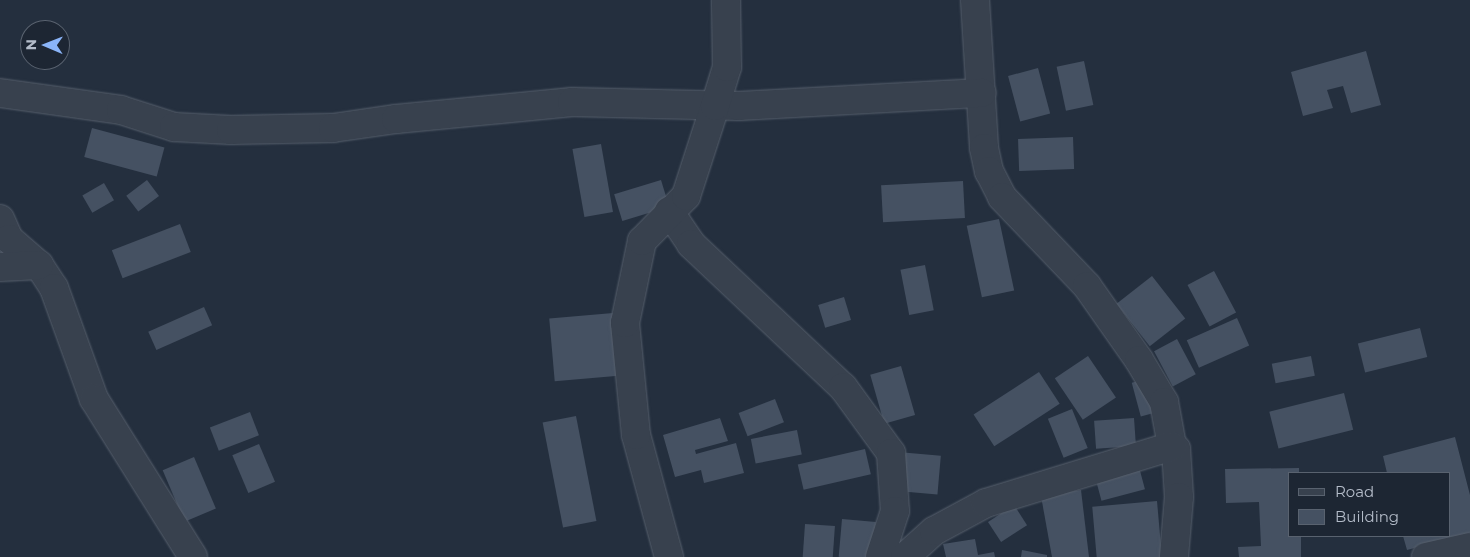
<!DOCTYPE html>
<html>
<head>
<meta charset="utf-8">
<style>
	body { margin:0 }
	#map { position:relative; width:1470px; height:557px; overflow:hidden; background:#242f3e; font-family:Montserrat,sans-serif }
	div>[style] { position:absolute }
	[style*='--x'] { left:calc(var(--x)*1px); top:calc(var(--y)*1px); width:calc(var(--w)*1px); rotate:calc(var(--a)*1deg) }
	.building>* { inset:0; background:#455162; transform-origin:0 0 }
	.roads { filter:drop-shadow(0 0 1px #565f6c) drop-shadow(0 0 1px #565f6c) }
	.minor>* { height:28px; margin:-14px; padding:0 14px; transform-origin:14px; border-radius:14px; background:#38414e }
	span { translate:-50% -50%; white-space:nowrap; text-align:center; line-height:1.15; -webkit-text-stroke:4px #1d2633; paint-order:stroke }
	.legend { position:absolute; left:1288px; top:472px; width:162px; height:65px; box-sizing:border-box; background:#1d2633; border:1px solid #59626f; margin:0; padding:6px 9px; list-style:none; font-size:15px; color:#b4bcc9 }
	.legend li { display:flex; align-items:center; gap:10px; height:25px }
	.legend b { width:25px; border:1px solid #59626f }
	.north { position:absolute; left:20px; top:20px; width:50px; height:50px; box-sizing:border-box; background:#1d2633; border:1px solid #59626f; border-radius:50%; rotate:271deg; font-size:14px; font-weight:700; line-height:20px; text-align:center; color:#b4bcc9 }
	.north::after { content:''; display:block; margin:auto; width:18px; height:22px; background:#8ab4f8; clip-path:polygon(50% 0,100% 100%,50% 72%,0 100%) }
</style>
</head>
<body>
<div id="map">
	<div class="building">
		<i style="clip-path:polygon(1366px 51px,1381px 105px,1351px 113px,1343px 86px,1327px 90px,1333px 108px,1303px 116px,1291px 72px)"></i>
		<i style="left:1084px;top:61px;width:45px;height:28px;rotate:78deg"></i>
		<i style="left:1038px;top:68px;width:47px;height:31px;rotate:75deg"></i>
		<i style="left:92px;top:128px;width:75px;height:30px;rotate:15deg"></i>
		<i style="left:1073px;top:137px;width:32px;height:55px;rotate:88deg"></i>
		<i style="left:601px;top:144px;width:69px;height:29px;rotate:80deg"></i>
		<i style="left:147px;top:180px;width:20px;height:26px;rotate:53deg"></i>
		<i style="left:661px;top:180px;width:28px;height:49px;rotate:73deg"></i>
		<i style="left:963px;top:181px;width:37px;height:82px;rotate:87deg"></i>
		<i style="left:104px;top:183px;width:20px;height:25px;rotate:60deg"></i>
		<i style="left:999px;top:219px;width:73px;height:33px;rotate:78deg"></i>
		<i style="left:180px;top:224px;width:30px;height:73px;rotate:69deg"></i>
		<i style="left:925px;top:265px;width:46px;height:25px;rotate:79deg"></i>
		<i style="left:1214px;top:271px;width:47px;height:30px;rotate:62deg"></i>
		<i style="left:1152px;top:276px;width:54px;height:45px;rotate:52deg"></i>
		<i style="left:844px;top:297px;width:24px;height:27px;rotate:73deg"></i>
		<i style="left:204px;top:307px;width:20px;height:61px;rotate:66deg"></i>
		<i style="left:613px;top:313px;width:63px;height:64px;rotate:85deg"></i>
		<i style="left:1237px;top:318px;width:30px;height:55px;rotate:66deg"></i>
		<i style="left:1420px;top:328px;width:30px;height:64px;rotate:76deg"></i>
		<i style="left:1177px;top:339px;width:40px;height:26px;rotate:62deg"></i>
		<i style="left:1088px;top:356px;width:50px;height:40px;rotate:56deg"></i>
		<i style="left:1311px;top:356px;width:20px;height:40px;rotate:79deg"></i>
		<i style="left:901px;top:366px;width:51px;height:32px;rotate:74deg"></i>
		<i style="left:1039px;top:372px;width:38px;height:78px;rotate:57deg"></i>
		<i style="left:1153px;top:377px;width:35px;height:22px;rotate:75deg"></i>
		<i style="left:1344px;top:393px;width:38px;height:77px;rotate:76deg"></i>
		<i style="left:775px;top:399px;width:25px;height:39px;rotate:69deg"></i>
		<i style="left:1072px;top:409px;width:42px;height:26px;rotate:68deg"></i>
		<i style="left:250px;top:412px;width:25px;height:43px;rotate:69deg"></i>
		<i style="left:576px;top:416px;width:107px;height:34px;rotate:79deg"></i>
		<i style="clip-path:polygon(720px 418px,728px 441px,695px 450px,696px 454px,736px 443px,744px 473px,704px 483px,701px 470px,675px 477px,663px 435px)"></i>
		<i style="left:1134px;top:418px;width:28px;height:40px;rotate:86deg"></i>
		<i style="left:797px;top:430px;width:25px;height:47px;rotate:79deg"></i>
		<i style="clip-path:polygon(1455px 437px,1470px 495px,1470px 533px,1407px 550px,1403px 536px,1449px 536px,1449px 473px,1387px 473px,1383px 456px)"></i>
		<i style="left:259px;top:444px;width:41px;height:29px;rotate:67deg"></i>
		<i style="left:865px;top:449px;width:26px;height:69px;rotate:77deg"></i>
		<i style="left:898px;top:452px;width:43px;height:39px;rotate:5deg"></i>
		<i style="left:194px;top:457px;width:56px;height:34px;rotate:67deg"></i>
		<i style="left:1139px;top:467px;width:23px;height:45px;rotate:75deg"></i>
		<i style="clip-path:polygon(1299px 468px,1299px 473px,1289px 473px,1289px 536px,1301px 536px,1301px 557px,1239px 557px,1238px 547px,1261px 546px,1259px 502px,1226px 503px,1225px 469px)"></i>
		<i style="clip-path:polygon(1081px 490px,1089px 557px,1052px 557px,1041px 496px)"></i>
		<i style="left:1157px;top:501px;width:56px;height:65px;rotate:85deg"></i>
		<i style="left:1014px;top:505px;width:24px;height:31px;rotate:57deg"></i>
		<i style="left:842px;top:519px;width:34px;height:38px;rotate:5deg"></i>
		<i style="left:805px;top:524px;width:30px;height:33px;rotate:4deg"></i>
		<i style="clip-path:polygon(975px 539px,978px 555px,994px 552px,995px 557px,946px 557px,943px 544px)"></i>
		<i style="clip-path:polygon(1022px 550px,1047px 555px,1047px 557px,1021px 557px)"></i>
	</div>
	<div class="roads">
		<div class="minor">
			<i style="--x:975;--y:0;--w:148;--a:86.5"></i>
			<i style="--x:984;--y:148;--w:24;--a:78"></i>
			<i style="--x:989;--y:171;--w:29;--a:63"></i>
			<i style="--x:1002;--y:197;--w:123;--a:46.3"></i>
			<i style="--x:1087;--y:286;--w:90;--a:54.9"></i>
			<i style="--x:1139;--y:360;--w:49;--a:59.2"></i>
			<i style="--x:1164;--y:402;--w:45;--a:79.7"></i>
			<i style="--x:1172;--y:446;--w:5;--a:37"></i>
			<i style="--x:1176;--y:449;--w:48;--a:86.4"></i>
			<i style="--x:1179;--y:497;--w:60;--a:94.8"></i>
			<i style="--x:0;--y:93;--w:122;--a:8"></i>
			<i style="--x:121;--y:110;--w:56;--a:17.8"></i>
			<i style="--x:174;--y:127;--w:57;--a:3"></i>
			<i style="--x:231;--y:130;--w:102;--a:-1.1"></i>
			<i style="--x:333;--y:128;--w:64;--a:-8.1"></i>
			<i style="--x:396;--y:119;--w:177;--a:-5.5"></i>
			<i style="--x:572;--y:102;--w:167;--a:1.4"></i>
			<i style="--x:739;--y:106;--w:243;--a:-3.1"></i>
			<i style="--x:669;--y:211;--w:40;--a:56"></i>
			<i style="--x:691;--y:244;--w:209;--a:43.3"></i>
			<i style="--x:843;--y:387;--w:82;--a:54"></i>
			<i style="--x:891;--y:453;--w:58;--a:86.1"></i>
			<i style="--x:895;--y:511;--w:48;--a:108.1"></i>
			<i style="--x:0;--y:219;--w:22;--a:66"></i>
			<i style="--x:9;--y:239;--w:40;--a:41"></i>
			<i style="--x:39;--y:265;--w:27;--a:57"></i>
			<i style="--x:54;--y:288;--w:118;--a:70.2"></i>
			<i style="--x:94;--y:399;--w:186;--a:57.9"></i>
			<i style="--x:0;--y:267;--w:39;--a:-3"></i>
			<i style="--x:669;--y:557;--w:126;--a:-105.1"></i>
			<i style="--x:636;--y:435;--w:113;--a:-95.6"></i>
			<i style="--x:625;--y:323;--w:84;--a:-78.3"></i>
			<i style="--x:642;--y:241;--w:63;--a:-45.6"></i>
			<i style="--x:686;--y:196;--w:95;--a:-72.1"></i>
			<i style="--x:715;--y:106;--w:41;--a:-72.9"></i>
			<i style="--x:727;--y:67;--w:67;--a:-90.9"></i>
			<i style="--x:905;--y:557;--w:39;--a:-42"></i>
			<i style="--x:934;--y:531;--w:59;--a:-28.3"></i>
			<i style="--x:986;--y:503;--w:195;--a:-17"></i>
			<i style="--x:1426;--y:557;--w:45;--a:-12.8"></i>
		</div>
	</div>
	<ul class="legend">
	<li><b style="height:6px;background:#38414e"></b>Road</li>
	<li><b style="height:14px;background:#455162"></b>Building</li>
	</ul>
	<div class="north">N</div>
</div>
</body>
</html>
